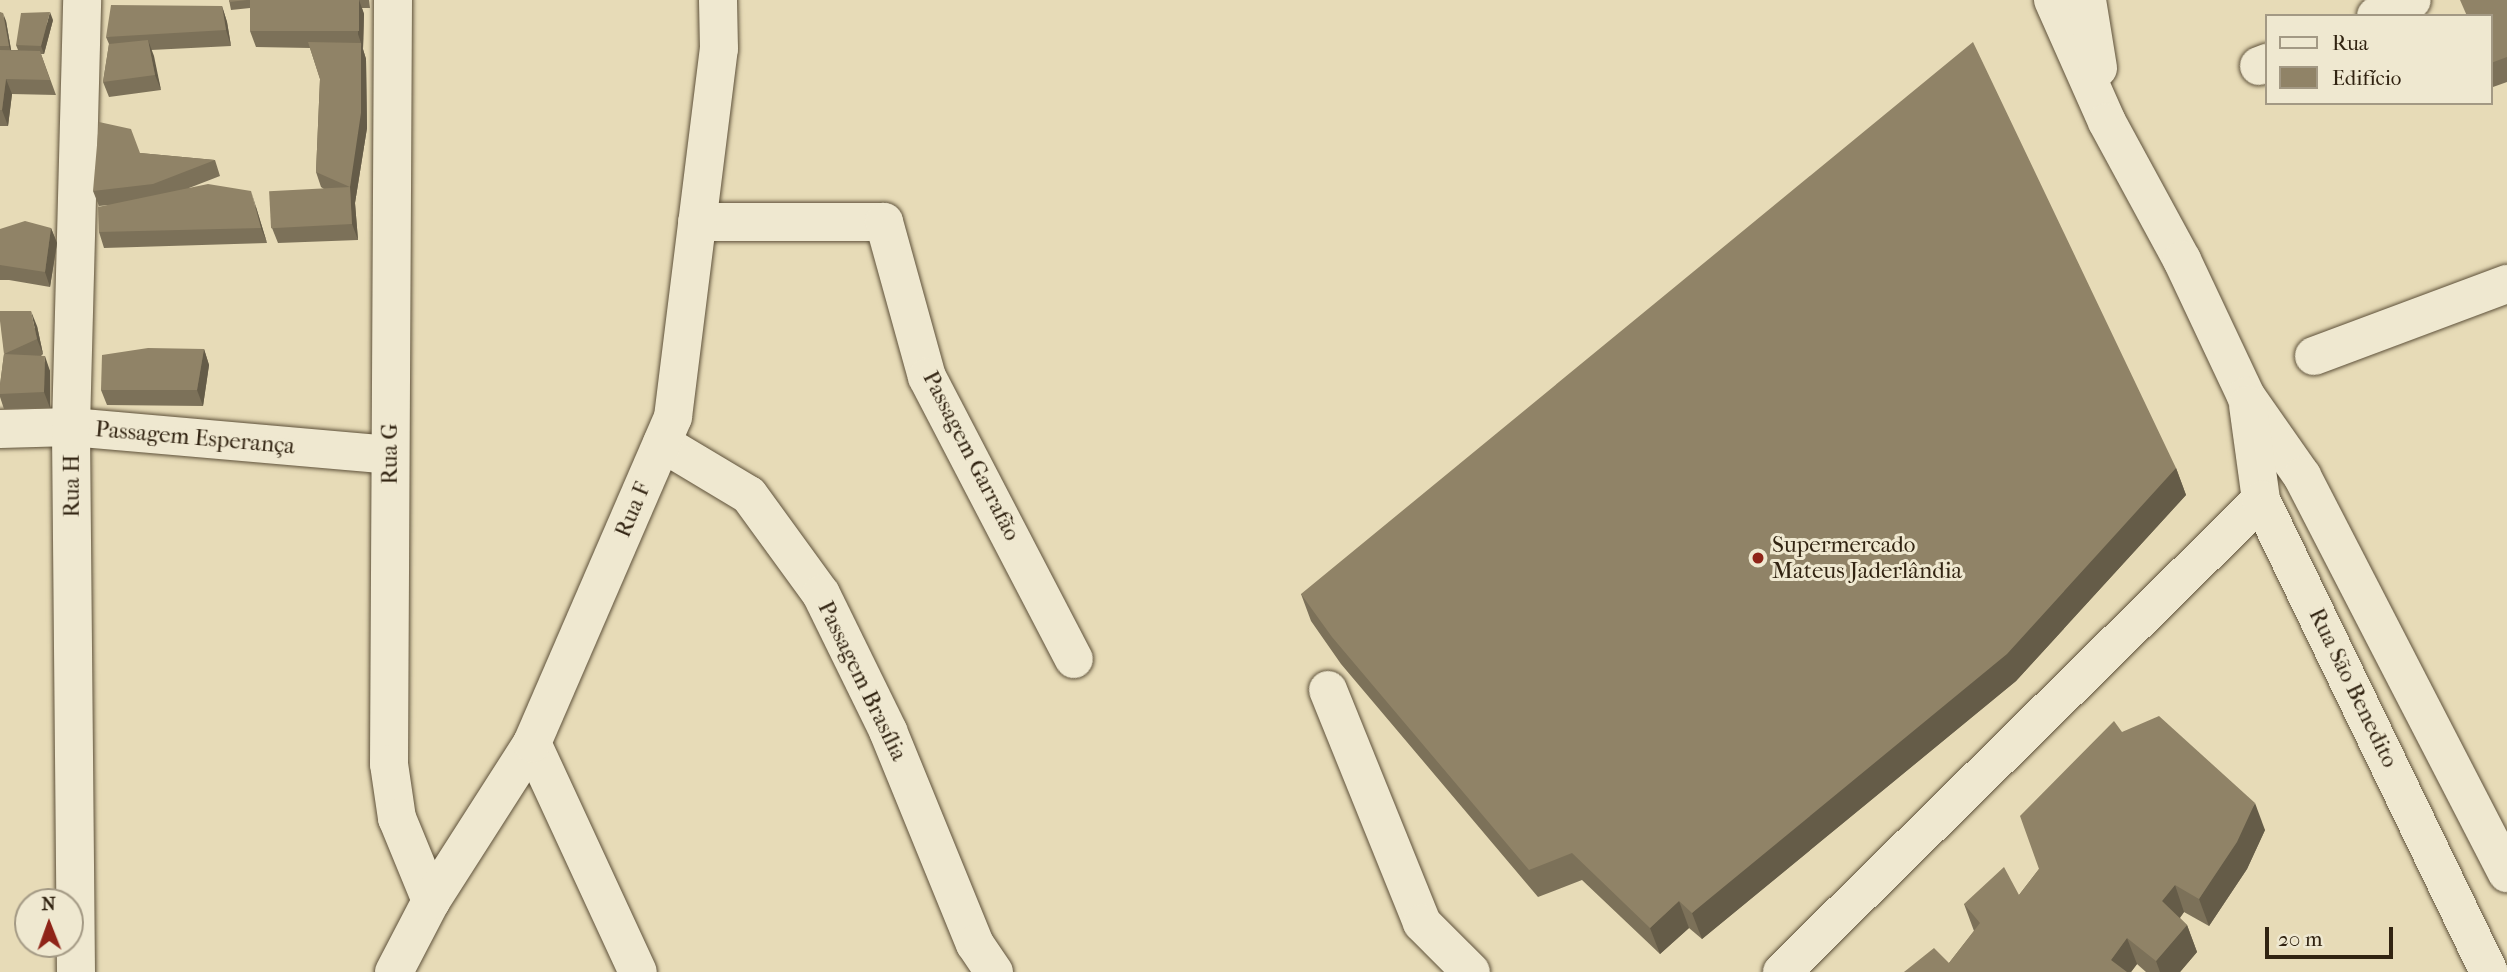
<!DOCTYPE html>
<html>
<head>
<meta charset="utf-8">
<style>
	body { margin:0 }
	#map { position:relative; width:2507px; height:972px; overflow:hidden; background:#e7dbb7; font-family:"IM FELL French Canon",serif }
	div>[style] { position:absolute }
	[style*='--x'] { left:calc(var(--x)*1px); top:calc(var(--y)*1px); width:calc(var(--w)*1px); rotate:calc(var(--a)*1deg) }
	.roads { filter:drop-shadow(0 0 2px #5e513a) drop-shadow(0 0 2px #5e513a) }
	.minor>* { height:38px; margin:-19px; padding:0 19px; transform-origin:19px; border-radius:19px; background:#efe8d0 }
	.tertiary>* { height:38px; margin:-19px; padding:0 19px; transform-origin:19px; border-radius:19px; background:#efe8d0 }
	.wall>* { inset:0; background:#7c7159 }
	.shaded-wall>* { inset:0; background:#655c48 }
	.building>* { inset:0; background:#908367; transform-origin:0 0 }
	.dots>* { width:19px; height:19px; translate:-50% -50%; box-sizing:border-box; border:4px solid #efe8d0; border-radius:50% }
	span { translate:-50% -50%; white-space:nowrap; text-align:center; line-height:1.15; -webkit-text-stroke:6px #efe8d0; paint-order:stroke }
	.street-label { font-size:23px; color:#312311 }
	.poi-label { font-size:23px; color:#312311 }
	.left { translate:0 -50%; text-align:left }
	.legend { position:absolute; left:2265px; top:14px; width:228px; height:91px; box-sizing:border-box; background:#efe8d0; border:2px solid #a39984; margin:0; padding:9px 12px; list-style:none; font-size:21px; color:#312311 }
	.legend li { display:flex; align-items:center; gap:14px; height:35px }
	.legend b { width:35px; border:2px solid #a39984 }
	.north { position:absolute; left:14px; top:888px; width:70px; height:70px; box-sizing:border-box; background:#efe8d0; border:2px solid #a39984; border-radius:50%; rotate:359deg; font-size:19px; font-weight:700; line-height:28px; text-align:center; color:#312311 }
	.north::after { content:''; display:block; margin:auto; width:24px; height:32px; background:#8f2418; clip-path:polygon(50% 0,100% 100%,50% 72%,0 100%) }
	.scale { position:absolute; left:2265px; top:927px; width:128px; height:32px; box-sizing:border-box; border:4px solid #312311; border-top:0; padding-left:9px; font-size:21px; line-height:24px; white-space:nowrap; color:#312311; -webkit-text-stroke:5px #efe8d0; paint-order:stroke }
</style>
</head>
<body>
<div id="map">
	<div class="roads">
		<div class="minor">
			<i style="--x:393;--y:0;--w:764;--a:90.3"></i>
			<i style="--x:389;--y:764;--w:55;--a:81.6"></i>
			<i style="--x:397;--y:818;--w:90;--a:67.7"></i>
			<i style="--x:2376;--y:16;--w:39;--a:-24"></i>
			<i style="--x:2259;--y:66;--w:9;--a:-21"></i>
			<i style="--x:697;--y:222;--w:187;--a:0"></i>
			<i style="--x:884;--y:222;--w:161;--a:74.5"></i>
			<i style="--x:927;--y:377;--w:318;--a:62.5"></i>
			<i style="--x:2314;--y:356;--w:206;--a:-20.5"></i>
			<i style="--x:0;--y:429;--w:71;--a:-1.6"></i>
			<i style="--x:71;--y:427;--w:320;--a:5"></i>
			<i style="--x:662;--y:443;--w:101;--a:30.9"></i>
			<i style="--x:749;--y:495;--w:122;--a:54"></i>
			<i style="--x:821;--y:594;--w:153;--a:63.9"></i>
			<i style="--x:888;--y:731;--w:230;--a:67.8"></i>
			<i style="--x:975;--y:944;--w:34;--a:56"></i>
			<i style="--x:1328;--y:690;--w:251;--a:68"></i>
			<i style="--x:1422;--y:923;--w:69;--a:45"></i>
			<i style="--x:532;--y:743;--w:252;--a:65.2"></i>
			<i style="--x:76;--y:972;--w:545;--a:-90.53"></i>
			<i style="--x:71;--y:427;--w:427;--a:-88.5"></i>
			<i style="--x:394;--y:972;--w:80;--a:-62.5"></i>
			<i style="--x:431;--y:901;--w:188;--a:-57.4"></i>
			<i style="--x:532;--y:743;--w:355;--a:-66.6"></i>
			<i style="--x:673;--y:417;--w:371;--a:-82.9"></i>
			<i style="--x:719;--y:49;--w:49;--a:-91.2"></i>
			<i style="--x:1782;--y:972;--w:672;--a:-44.58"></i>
		</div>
		<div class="tertiary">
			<i style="--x:2053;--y:0;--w:133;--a:66.1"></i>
			<i style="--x:2107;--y:122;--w:157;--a:61.5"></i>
			<i style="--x:2182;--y:260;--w:150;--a:64.8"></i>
			<i style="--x:2246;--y:396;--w:98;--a:55"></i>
			<i style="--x:2302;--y:476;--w:447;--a:62.7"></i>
			<i style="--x:2087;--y:0;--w:69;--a:80.8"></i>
			<i style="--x:2248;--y:405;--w:96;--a:82.2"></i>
			<i style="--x:2261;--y:500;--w:524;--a:64.22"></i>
		</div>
	</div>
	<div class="wall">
		<i style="clip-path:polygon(229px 0,369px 0,370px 8px,362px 8px,364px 14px,363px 49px,366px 59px,367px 128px,355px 203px,358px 240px,278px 243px,272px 228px,324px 189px,321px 187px,316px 172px,320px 79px,310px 48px,256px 47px,250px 31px,250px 8px,231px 10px)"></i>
		<i style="clip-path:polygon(2507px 0,2507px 82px,2493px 87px,2491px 81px,2491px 16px)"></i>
		<i style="clip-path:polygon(222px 6px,227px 22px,231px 46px,151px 50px,161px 90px,109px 97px,103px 82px,109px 44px,106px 37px)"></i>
		<i style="clip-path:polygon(0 12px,6px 21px,11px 50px,18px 50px,16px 45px,53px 20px,44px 54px,41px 54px,56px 95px,12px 94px,8px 126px,0 126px)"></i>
		<i style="clip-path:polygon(140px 153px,215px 160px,220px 176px,189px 188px,256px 207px,267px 243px,104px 248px,99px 232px,109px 205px,99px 206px,93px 191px)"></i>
		<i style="clip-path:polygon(51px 228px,57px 243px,50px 287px,9px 280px,0 280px,0 229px)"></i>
		<i style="clip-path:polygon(37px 326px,43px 354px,41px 356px,50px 371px,50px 408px,4px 409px,0 397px,0 385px,4px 354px)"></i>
		<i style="clip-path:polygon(204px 349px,209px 365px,203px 406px,107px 405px,101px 390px)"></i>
		<i style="clip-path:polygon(2176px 468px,2186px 495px,2016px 681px,1702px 939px,1689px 928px,1660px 954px,1582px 880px,1538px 897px,1341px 664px,1311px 621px,1301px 594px)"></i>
		<i style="clip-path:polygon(2122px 732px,2265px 830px,2247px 869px,2209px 926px,2184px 912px,2180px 918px,2187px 925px,2197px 952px,2180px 972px,2146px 972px,2137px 964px,2131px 972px,1904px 972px,1949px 963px,1974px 931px,1964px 904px,2019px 895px,2039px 869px)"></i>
	</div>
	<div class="shaded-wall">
		<i style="clip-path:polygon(359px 0,364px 14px,363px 49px,358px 34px)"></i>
		<i style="clip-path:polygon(222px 6px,227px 22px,231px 46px,226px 30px)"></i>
		<i style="clip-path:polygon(50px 12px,53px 20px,44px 54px,41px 46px)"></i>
		<i style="clip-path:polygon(3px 13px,6px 21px,12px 55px,9px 46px)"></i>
		<i style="clip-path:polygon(148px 40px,154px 56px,161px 90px,155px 75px)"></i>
		<i style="clip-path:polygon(361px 43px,366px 59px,367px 128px,355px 203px,358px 240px,352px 224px,350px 187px)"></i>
		<i style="clip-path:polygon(6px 79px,12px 94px,8px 126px,2px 110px)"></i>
		<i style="clip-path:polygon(251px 191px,256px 207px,267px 243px,261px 228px)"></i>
		<i style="clip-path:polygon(51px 228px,57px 243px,50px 287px,45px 272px)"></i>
		<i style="clip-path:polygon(31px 311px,37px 326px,43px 354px,37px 339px)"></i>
		<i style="clip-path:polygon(204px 349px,209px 365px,203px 406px,197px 390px)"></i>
		<i style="clip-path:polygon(45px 356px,50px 371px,50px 408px,44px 392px)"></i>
		<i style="clip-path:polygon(2176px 468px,2186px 495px,2016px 681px,1702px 939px,1692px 913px)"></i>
		<i style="clip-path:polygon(2255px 803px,2265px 830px,2247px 869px,2209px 926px,2199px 899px)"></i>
		<i style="clip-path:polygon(2175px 885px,2184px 912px,2172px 928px,2162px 901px)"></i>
		<i style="clip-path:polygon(1679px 901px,1689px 928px,1660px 954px,1650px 928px)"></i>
		<i style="clip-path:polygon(2187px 925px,2197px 952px,2180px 972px,2160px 972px,2156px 961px)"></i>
		<i style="clip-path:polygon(2127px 938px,2137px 964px,2131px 972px,2116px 972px,2111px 960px)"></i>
	</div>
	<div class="building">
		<i style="clip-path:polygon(229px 0,247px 0,229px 2px)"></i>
		<i style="left:250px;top:0;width:109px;height:31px"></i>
		<i style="clip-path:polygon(2460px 0,2507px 0,2507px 57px,2491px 63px,2491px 16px,2467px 16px)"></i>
		<i style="clip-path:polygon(111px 5px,222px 6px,226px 30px,106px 37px)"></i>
		<i style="clip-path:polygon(0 12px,3px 13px,9px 46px,0 46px)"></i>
		<i style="clip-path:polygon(50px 12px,41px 46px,16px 45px,21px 13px)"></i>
		<i style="clip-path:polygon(148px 40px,155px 75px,103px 82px,109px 44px)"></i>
		<i style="clip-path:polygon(308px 42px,361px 43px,361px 113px,350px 187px,316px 172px,320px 79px)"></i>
		<i style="clip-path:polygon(1973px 42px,2176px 468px,2007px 654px,1692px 913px,1679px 901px,1650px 928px,1572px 853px,1529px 870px,1332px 637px,1301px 594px)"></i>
		<i style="clip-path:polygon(0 50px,40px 51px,50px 80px,6px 79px,2px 110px,0 110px)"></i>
		<i style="clip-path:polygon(99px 122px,131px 129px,140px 153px,215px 160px,153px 184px,93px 191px)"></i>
		<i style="clip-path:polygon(208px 184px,251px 191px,261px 228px,99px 232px,98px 207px)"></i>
		<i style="left:350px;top:187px;width:37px;height:81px;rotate:87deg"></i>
		<i style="clip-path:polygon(25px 221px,51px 228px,45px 272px,0 265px,0 229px)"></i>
		<i style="clip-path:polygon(0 311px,31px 311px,37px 339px,4px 354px,0 321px)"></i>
		<i style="clip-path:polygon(148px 348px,204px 349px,197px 390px,101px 390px,102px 355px)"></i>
		<i style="clip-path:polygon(4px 354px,45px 356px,44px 392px,0 394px,0 385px)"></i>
		<i style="clip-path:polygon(2159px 716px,2255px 803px,2237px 842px,2199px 899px,2175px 885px,2162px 901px,2187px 925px,2156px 961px,2127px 938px,2111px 960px,2127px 972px,1904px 972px,1934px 948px,1949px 963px,1980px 923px,1964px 904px,2004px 867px,2019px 895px,2039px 869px,2020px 816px,2114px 721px,2122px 732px)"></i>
	</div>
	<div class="dots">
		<i style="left:1758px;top:558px;background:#8f2418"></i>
	</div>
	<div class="street-label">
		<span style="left:195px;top:438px;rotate:5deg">Passagem Esperança</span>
		<span style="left:390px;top:454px;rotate:-90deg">Rua G</span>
		<span style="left:971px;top:456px;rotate:63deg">Passagem Garrafão</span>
		<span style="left:72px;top:486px;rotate:-90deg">Rua H</span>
		<span style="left:633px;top:510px;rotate:-67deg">Rua F</span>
		<span style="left:862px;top:681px;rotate:64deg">Passagem Brasília</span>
		<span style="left:2353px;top:688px;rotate:64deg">Rua São Benedito</span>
	</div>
	<div class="poi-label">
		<span class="left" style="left:1772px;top:558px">Supermercado<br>Mateus Jaderlândia</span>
	</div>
	<ul class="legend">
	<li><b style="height:9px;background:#efe8d0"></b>Rua</li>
	<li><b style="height:19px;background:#908367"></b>Edifício</li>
	</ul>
	<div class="north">N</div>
	<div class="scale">20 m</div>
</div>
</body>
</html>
